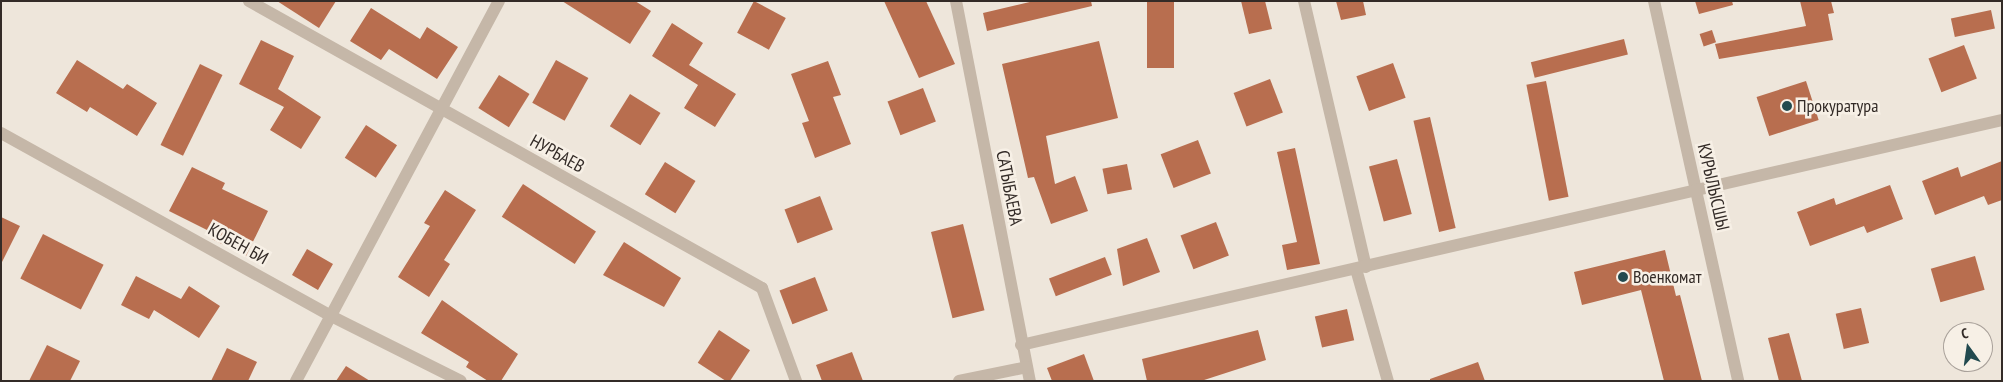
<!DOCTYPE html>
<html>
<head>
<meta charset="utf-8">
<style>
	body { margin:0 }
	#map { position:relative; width:2003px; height:382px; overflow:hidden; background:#eee6db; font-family:"PT Sans Narrow",sans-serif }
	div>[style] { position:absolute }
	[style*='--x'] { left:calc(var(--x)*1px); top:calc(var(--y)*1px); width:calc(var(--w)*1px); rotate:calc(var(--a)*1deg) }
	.building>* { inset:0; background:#b86e4f; transform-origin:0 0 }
	.street>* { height:12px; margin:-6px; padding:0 6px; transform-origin:6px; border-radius:6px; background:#c5b7a8 }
	.dots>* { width:14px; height:14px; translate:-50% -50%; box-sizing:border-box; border:2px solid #f7f0e6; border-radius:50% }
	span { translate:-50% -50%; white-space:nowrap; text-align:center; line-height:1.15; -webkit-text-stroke:5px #f7f0e6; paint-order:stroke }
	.poi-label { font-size:18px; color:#332b27 }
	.left { translate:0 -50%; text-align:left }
	.street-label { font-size:18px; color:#332b27 }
	.frame { position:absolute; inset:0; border:2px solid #332b27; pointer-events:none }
	.north { position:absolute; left:1943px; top:322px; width:50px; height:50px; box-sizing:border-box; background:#f7f0e6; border:1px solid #a9a19a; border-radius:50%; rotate:346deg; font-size:14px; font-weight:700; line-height:20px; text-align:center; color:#332b27 }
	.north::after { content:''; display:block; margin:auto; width:18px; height:22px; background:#224a4f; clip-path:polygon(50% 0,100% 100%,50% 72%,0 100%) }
</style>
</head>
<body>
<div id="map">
	<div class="building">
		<i style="clip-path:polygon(277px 1px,336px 1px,319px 28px)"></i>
		<i style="clip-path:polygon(562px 1px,635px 1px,651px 11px,630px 44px)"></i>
		<i style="left:754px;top:1px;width:36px;height:36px;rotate:28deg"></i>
		<i style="clip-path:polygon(884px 1px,926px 1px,955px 64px,919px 78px)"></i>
		<i style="clip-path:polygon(1034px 1px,1091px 1px,1092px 6px,987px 31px,983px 13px)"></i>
		<i style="left:1147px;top:1px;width:27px;height:67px"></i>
		<i style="clip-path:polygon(1241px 1px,1265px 1px,1272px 29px,1249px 34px)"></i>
		<i style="clip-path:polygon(1336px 1px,1363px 1px,1366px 15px,1341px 20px)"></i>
		<i style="clip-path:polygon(1695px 1px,1732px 1px,1733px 5px,1699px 14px)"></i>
		<i style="clip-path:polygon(1800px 1px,1831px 1px,1834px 13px,1828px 14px,1833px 40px,1719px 59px,1715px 44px,1806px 26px)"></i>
		<i style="clip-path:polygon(371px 8px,420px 39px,427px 27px,458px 47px,437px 79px,389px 49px,381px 60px,350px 41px)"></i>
		<i style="left:1991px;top:10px;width:19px;height:41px;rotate:78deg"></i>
		<i style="clip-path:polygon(672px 23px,703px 43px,689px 65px,736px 94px,715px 127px,684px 108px,698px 85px,652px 56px)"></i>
		<i style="left:1712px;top:30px;width:13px;height:13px;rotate:72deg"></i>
		<i style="left:1624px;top:39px;width:16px;height:96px;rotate:76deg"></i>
		<i style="clip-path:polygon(261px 40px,294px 56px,278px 89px,321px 117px,301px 149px,270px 130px,284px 107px,239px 84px)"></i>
		<i style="clip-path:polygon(1099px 41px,1118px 118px,1046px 136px,1055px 184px,1075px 176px,1088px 211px,1051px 224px,1034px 177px,1028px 178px,1002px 64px)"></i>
		<i style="left:1964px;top:45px;width:36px;height:38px;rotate:69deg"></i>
		<i style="clip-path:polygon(77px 60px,123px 89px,127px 84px,157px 103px,137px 136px,90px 107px,87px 112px,56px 93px)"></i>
		<i style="left:556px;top:60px;width:37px;height:49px;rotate:29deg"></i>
		<i style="clip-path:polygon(828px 61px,841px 95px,833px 97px,851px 144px,815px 158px,802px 123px,809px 121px,791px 74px)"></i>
		<i style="left:1393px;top:63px;width:37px;height:39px;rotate:70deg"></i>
		<i style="left:200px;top:64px;width:25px;height:90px;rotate:26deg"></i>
		<i style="left:499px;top:75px;width:36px;height:39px;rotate:32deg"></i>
		<i style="left:1270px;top:79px;width:36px;height:39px;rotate:69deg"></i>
		<i style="left:1546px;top:81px;width:118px;height:20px;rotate:79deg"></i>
		<i style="left:1806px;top:81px;width:41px;height:52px;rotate:72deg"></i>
		<i style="left:923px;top:88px;width:36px;height:38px;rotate:69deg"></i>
		<i style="left:630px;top:94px;width:36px;height:38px;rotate:32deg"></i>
		<i style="left:1430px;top:117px;width:114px;height:17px;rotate:77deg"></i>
		<i style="left:366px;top:125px;width:37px;height:39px;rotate:33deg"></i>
		<i style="left:1198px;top:140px;width:36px;height:40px;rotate:69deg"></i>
		<i style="clip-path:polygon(1295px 148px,1320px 264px,1287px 270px,1282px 245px,1297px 242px,1277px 152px)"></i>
		<i style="left:1397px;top:159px;width:57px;height:29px;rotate:75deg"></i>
		<i style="clip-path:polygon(2002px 161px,2002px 200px,1988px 205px,1984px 196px,1935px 215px,1922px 181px,1958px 167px,1961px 177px)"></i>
		<i style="left:665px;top:162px;width:36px;height:38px;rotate:32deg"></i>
		<i style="left:1127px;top:164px;width:26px;height:25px;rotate:79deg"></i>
		<i style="clip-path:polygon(192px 167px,225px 183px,222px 189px,268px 211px,246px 256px,212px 239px,215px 234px,169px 211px)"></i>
		<i style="left:523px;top:184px;width:87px;height:39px;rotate:33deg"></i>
		<i style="clip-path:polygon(1890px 185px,1903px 219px,1867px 233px,1864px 226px,1810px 246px,1797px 212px,1834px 198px,1836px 205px)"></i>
		<i style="clip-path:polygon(445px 190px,476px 210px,444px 260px,450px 264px,429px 297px,398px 277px,430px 226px,424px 223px)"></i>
		<i style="left:820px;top:196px;width:36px;height:38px;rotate:69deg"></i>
		<i style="clip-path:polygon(1px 217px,20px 226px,1px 264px)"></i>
		<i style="left:1216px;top:222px;width:36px;height:38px;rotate:69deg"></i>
		<i style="left:963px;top:224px;width:89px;height:33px;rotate:76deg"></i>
		<i style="left:43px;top:234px;width:68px;height:50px;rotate:27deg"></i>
		<i style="clip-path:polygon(1147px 238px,1160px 272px,1123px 286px,1117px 249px)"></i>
		<i style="clip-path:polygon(624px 242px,681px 278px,664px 307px,603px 275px)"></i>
		<i style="left:307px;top:249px;width:30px;height:30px;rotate:30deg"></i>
		<i style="clip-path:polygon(1665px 250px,1676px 296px,1680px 295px,1702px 381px,1664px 381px,1641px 290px,1582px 305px,1574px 272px)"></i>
		<i style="left:1975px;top:256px;width:35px;height:46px;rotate:74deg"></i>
		<i style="left:1105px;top:257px;width:19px;height:60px;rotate:69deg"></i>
		<i style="clip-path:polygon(136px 276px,181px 299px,189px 286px,220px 306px,199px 338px,154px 310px,149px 319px,121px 305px)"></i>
		<i style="left:815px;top:277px;width:36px;height:38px;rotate:69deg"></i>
		<i style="clip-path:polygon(442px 300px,518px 354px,501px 381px,488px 381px,466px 367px,469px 362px,421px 333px)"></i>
		<i style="left:1861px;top:308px;width:36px;height:26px;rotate:77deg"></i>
		<i style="left:1347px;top:309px;width:32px;height:33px;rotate:77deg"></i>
		<i style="left:719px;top:330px;width:37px;height:39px;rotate:33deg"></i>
		<i style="clip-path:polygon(1258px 330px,1266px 360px,1201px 381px,1147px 381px,1142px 359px)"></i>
		<i style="clip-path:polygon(1789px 333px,1802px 381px,1779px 381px,1768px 338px)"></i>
		<i style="clip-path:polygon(47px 345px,80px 361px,70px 381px,29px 381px)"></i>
		<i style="clip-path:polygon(227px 348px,257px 362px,248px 381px,211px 381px)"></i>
		<i style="clip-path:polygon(852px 352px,863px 381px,822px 381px,816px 365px)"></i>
		<i style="clip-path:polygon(1084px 354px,1094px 381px,1052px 381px,1047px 368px)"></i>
		<i style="clip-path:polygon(1478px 362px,1485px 381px,1430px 381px,1430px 379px)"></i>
		<i style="clip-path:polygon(346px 366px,370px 381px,336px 381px)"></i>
	</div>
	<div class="street">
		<i style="--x:249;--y:1;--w:588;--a:29.23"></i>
		<i style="--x:762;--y:288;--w:99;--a:69.9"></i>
		<i style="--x:956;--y:1;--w:387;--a:79"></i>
		<i style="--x:1304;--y:1;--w:273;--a:76.9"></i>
		<i style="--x:1654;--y:1;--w:389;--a:77.5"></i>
		<i style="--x:1;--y:133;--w:377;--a:29"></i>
		<i style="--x:331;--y:316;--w:145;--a:26.6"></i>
		<i style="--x:1356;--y:269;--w:116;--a:74.1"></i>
		<i style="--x:1021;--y:345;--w:1006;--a:-12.92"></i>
		<i style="--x:296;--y:381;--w:431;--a:-61.9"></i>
		<i style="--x:959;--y:381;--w:69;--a:-11.6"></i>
	</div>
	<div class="dots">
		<i style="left:1787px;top:106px;background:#224a4f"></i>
		<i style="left:1623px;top:277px;background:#224a4f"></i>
	</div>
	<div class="poi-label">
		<span class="left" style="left:1797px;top:106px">Прокуратура</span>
		<span class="left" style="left:1633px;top:277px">Военкомат</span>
	</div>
	<div class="street-label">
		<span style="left:557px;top:154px;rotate:29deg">НУРБАЕВ</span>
		<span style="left:1713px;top:187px;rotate:77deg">КУРЫЛЫСШЫ</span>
		<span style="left:1009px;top:188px;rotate:79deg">САТЫБАЕВА</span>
		<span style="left:238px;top:244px;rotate:29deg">КОБЕН БИ</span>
	</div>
	<div class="frame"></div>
	<div class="north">С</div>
</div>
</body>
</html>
